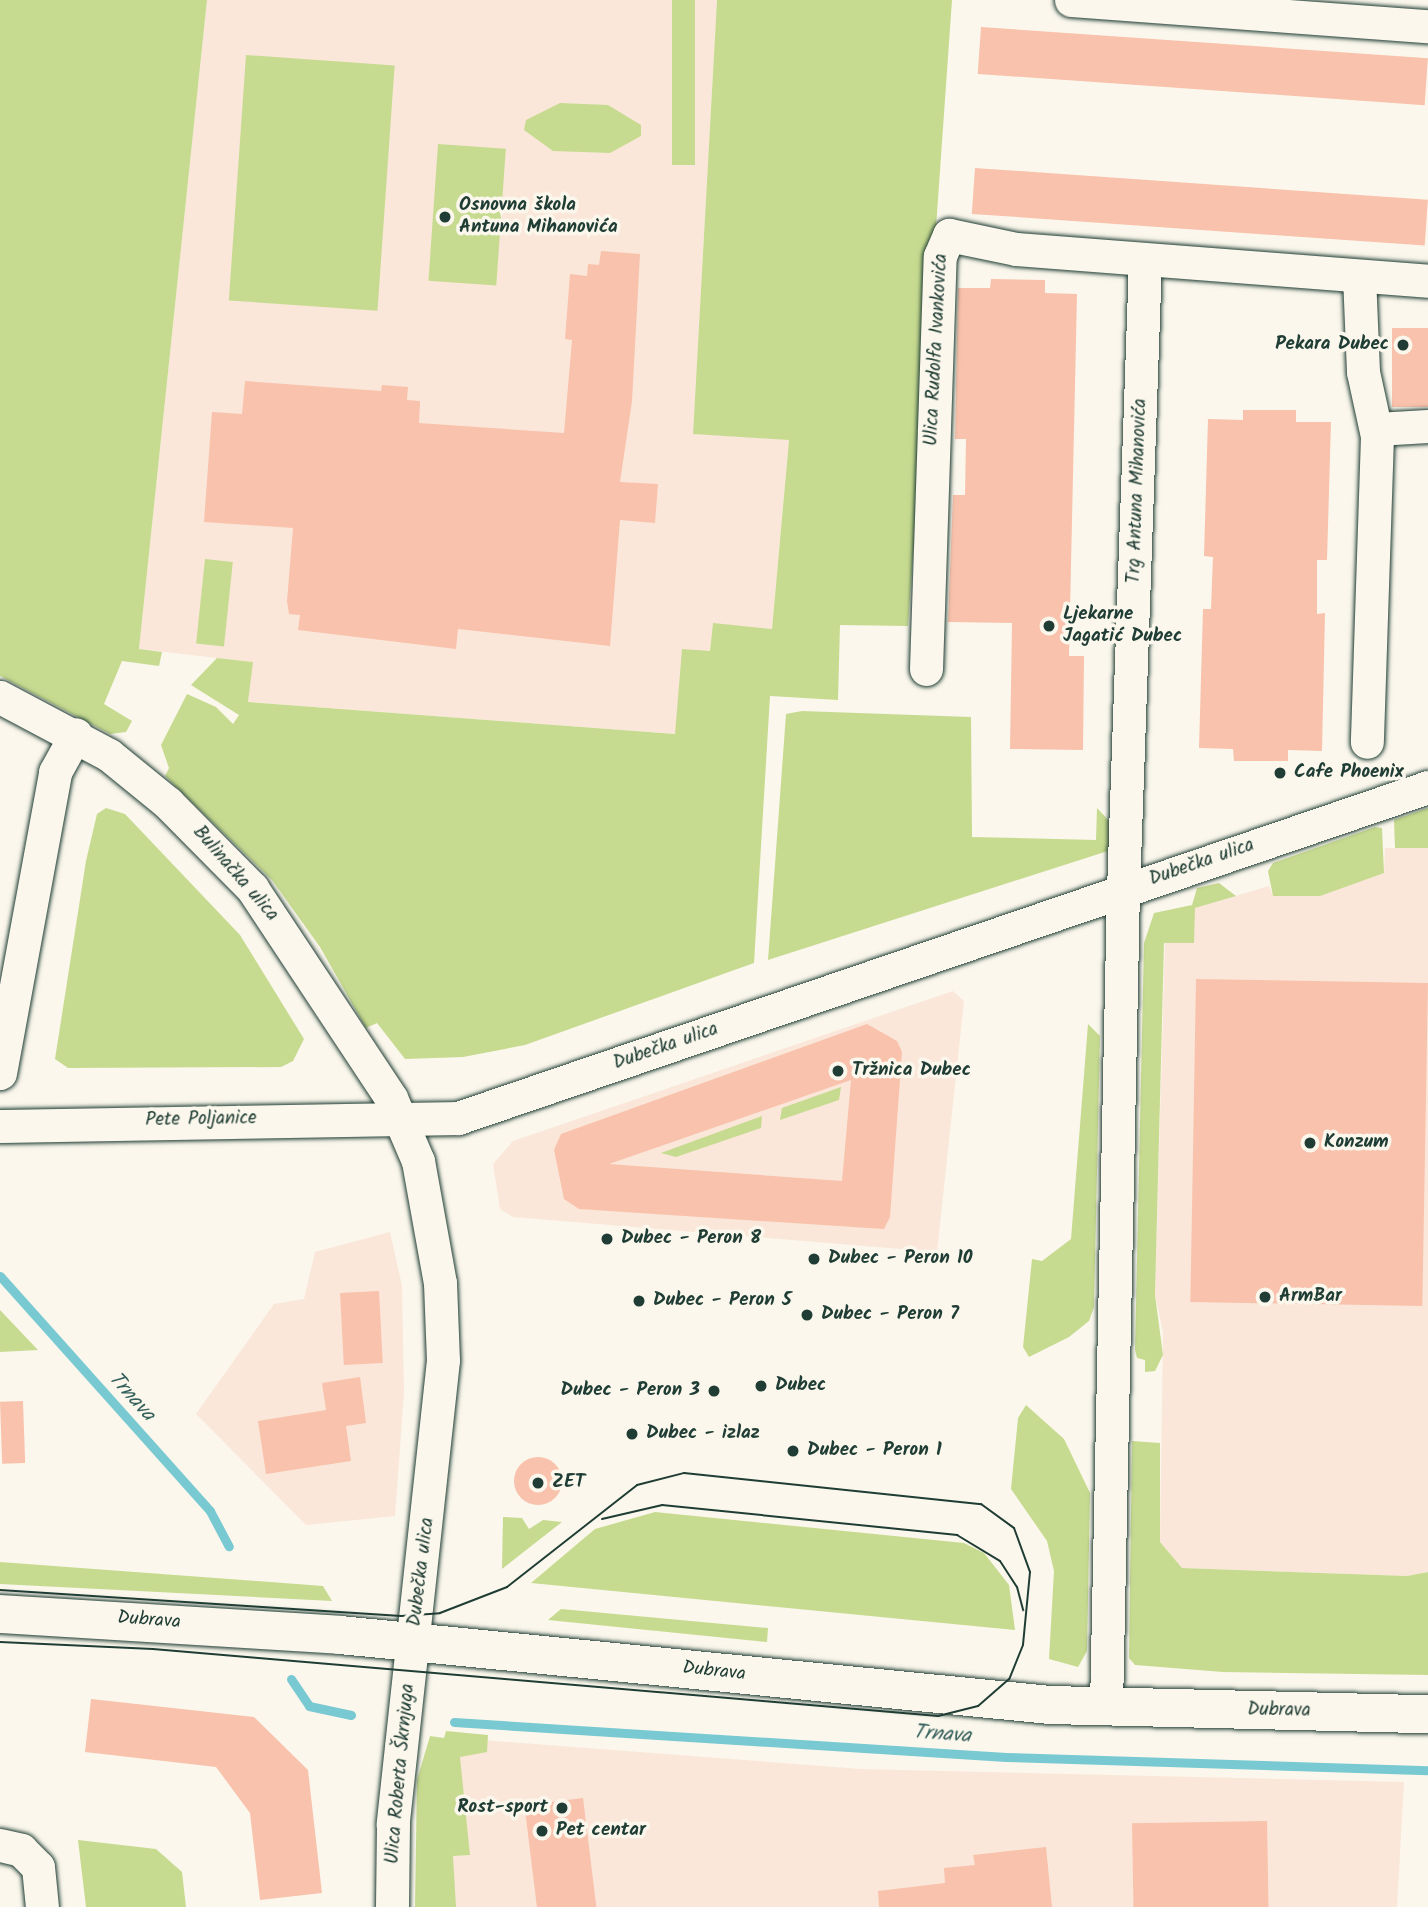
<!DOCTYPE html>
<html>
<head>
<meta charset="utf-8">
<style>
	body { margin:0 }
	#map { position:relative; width:1428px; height:1907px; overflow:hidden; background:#fbf7ec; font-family:Kalam,sans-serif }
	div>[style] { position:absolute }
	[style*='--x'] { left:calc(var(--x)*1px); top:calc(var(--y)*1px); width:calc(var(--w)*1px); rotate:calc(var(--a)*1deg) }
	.built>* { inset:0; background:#fae7d9 }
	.green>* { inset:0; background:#c7db90; transform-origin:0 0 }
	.stream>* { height:9px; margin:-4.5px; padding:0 4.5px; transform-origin:4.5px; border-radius:4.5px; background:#78c9d2 }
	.building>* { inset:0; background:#f9c2ac; transform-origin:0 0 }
	.round { border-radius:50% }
	.roads { filter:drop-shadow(0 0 2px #1f3d34) drop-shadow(0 0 2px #1f3d34) }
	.minor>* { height:33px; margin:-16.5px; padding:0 16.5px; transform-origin:16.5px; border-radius:16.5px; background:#fbf7ec }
	.secondary>* { height:38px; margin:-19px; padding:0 19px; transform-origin:19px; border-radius:19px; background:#fbf7ec }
	.tram>* { height:2px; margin:-1px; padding:0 1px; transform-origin:1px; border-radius:1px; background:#1f3d34 }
	.dots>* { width:19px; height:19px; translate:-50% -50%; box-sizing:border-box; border:4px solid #fbf7ec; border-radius:50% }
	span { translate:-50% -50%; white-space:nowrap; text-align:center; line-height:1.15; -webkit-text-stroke:7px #fbf7ec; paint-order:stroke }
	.poi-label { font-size:19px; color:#1f3d34; font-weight:700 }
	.left { translate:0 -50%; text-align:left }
	.right { translate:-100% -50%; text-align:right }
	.street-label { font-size:19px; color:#1f3d34 }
	.water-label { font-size:21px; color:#35605c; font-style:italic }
</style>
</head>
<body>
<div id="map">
	<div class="built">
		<i style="clip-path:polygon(207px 0,717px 0,693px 434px,789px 439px,772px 629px,713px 624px,710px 651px,675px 734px,248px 702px,252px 662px,139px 649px)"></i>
		<i style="clip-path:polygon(1385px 848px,1428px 848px,1428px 1572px,1407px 1576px,1182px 1568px,1160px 1542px,1163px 1332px,1155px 1295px,1165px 943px,1195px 908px,1269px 886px,1273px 896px,1384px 873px)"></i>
		<i style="clip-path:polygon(953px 991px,964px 1001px,937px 1252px,513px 1217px,500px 1209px,493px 1164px,513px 1141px)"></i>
		<i style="clip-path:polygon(390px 1232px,402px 1286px,404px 1393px,395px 1516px,306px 1525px,196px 1414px,274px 1304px,304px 1299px,315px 1252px)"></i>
		<i style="clip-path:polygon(456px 1738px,861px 1769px,1404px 1782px,1397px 1907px,447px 1907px)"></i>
	</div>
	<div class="green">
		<i style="clip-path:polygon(0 0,207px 0,139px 649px,162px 652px,159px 666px,122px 661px,104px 704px,132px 721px,126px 732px,110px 734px,0 676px)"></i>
		<i style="left:672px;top:0;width:23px;height:165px"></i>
		<i style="clip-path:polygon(717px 0,952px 0,908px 626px,840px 625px,838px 700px,770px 696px,754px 963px,525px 1045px,463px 1057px,405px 1059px,377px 1023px,366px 1028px,320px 947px,272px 880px,165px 776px,169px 768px,161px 745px,187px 694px,216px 707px,233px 724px,239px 715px,191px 685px,217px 658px,253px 662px,248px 702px,675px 734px,682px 649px,710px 651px,713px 623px,772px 629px,789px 440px,693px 434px)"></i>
		<i style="left:246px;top:55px;width:149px;height:246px;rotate:4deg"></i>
		<i style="clip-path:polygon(560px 103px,608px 105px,641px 125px,641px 136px,610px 153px,553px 151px,524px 130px,526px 120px)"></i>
		<i style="left:438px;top:144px;width:68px;height:137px;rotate:4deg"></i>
		<i style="left:205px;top:559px;width:28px;height:85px;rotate:6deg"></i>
		<i style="clip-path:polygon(802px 711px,971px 717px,972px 837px,1096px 840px,1097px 808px,1113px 825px,1111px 850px,768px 960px,786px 714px)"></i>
		<i style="clip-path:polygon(106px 808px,125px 814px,240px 935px,304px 1039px,293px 1061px,281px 1067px,68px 1068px,55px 1059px,86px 861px,97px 814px)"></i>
		<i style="clip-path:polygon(1428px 808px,1428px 848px,1395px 848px,1394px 820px)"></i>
		<i style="clip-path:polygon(1375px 827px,1382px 828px,1384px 873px,1320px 896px,1273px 896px,1268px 871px,1273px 863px)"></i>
		<i style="clip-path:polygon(1219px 883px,1236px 896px,1195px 908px,1194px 943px,1164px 943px,1155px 1295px,1163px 1355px,1155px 1371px,1145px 1372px,1145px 1360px,1137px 1358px,1135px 1350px,1144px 943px,1154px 913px,1192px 905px,1197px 888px)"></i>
		<i style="clip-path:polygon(1088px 1024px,1100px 1036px,1094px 1307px,1089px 1321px,1069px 1337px,1029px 1357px,1023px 1347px,1032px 1259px,1042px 1261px,1071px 1239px)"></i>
		<i style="clip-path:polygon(841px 1087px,839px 1100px,780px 1120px,782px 1108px)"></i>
		<i style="clip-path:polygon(762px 1116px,761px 1128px,676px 1157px,661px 1153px)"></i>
		<i style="clip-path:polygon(0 1310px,38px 1350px,0 1352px)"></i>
		<i style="clip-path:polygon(1026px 1405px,1064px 1439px,1090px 1493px,1087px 1651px,1078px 1667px,1049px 1659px,1054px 1571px,1047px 1541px,1011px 1489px,1018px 1418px)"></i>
		<i style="clip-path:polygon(1132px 1441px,1160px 1443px,1160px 1542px,1182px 1568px,1407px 1576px,1428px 1572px,1428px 1675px,1223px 1672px,1135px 1665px,1129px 1658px)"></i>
		<i style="clip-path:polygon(655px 1512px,964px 1543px,984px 1553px,1009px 1585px,1015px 1630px,531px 1583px,595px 1529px)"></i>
		<i style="clip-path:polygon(503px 1517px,522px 1518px,529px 1529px,543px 1520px,562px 1522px,502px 1569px)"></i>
		<i style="clip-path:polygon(0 1562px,323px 1586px,332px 1601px,0 1584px)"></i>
		<i style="clip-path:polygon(561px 1609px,768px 1628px,767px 1642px,548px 1620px)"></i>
		<i style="clip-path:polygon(446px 1731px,488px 1735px,487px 1752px,460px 1757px,470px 1855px,453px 1856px,456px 1907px,415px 1907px,417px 1780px,430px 1736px,444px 1738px)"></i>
		<i style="clip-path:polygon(78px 1840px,156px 1849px,182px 1872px,186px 1907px,86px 1907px)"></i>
	</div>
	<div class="stream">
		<i style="--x:0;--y:1276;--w:315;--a:48.2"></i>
		<i style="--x:210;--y:1511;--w:40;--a:62"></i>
		<i style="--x:291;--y:1679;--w:32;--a:56"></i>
		<i style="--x:309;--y:1706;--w:43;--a:12.1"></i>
		<i style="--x:454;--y:1722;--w:553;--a:3.63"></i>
		<i style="--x:1006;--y:1757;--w:422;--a:1.8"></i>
	</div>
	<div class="building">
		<i style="left:981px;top:27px;width:448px;height:47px;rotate:4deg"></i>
		<i style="left:975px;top:168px;width:454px;height:46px;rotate:4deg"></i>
		<i style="clip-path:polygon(601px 251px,640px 254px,632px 401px,620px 482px,658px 484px,655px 523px,620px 520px,610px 646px,458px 629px,456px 649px,298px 630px,300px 615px,289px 614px,287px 601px,293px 528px,204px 522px,212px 412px,242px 414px,245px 381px,381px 391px,382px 385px,408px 387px,407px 400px,420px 401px,419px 423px,564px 433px,572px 340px,565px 339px,570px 274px,587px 276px,588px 264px,599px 265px)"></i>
		<i style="clip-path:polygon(991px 279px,1045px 280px,1045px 293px,1077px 294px,1069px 656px,1084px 656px,1083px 750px,1010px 749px,1012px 623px,948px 622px,953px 495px,965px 495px,966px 439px,955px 439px,958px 288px,990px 288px)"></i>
		<i style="left:1428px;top:328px;width:79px;height:36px;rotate:90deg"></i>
		<i style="clip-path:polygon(1243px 410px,1296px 410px,1296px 422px,1331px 422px,1327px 560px,1317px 560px,1317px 614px,1325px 613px,1322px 751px,1288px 750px,1288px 761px,1234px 761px,1233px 749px,1199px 748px,1203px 609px,1211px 609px,1213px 557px,1204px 556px,1208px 419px,1243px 420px)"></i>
		<i style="left:1196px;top:979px;width:232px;height:323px;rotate:1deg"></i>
		<i style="clip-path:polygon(evenodd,867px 1024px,897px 1041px,902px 1052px,890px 1217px,884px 1229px,579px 1209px,564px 1199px,554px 1150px,561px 1134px,867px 1024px,851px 1080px,842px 1181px,609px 1164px,851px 1080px)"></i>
		<i style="left:379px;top:1291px;width:72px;height:39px;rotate:87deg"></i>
		<i style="clip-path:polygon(360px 1377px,366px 1423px,346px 1426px,351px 1461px,266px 1474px,258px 1421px,326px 1410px,322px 1383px)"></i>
		<i style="left:23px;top:1401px;width:62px;height:23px;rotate:88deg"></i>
		<i class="round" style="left:514px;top:1457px;width:48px;height:48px"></i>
		<i style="clip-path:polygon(91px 1699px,254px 1717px,308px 1770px,322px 1893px,260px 1900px,250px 1813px,216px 1767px,85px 1752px)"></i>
		<i style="left:583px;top:1798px;width:110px;height:59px;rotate:83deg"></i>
		<i style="left:1267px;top:1821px;width:86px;height:135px;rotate:89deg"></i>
		<i style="clip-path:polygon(1046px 1847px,1052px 1907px,879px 1907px,878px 1891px,945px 1883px,944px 1868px,975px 1865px,973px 1855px)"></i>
	</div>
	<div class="roads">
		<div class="minor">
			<i style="--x:1071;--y:0;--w:358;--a:4.2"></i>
			<i style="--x:1359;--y:276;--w:96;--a:87.6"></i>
			<i style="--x:1363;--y:372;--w:66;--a:77.7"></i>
			<i style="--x:1377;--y:436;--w:306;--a:91.9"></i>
			<i style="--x:1376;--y:429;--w:52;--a:-3.3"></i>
			<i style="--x:926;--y:669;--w:413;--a:-88.1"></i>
			<i style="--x:940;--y:256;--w:23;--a:-67"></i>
			<i style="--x:949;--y:235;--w:68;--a:11.8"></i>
			<i style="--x:1016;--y:249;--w:413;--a:4.4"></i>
			<i style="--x:0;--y:697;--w:123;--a:28"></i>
			<i style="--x:109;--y:755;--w:76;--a:39.1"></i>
			<i style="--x:168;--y:803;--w:120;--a:45.3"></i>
			<i style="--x:252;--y:888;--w:252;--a:56.5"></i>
			<i style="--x:391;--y:1098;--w:69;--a:66.8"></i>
			<i style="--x:418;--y:1161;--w:124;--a:79.8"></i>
			<i style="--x:440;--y:1283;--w:77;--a:87.8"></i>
			<i style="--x:443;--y:1360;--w:467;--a:96.2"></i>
			<i style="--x:393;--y:1824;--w:83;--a:90.7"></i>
			<i style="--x:0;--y:1073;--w:306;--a:-79.6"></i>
			<i style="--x:55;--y:772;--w:43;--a:-61.1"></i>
			<i style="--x:0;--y:1126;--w:458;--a:-1"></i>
			<i style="--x:458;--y:1118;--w:1025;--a:-18.84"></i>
			<i style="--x:1106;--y:1707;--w:817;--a:-88.81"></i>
			<i style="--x:1123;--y:890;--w:630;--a:-88"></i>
			<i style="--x:0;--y:1845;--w:22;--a:13"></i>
			<i style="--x:21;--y:1850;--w:24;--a:45"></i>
			<i style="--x:38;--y:1867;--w:40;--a:84.3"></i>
		</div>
		<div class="secondary">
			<i style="--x:0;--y:1614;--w:341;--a:3.5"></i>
			<i style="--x:340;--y:1635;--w:713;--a:5.63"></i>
			<i style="--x:1050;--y:1705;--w:378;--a:1.4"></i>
		</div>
	</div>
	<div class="tram">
		<i style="--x:602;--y:1519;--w:62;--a:-13.1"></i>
		<i style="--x:662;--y:1505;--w:297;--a:5.8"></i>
		<i style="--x:957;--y:1535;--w:50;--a:31.2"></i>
		<i style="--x:1000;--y:1561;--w:31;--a:57"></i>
		<i style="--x:1017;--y:1587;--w:24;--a:75"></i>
		<i style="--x:0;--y:1590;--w:402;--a:3.7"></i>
		<i style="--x:401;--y:1616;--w:39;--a:-4"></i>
		<i style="--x:440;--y:1613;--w:72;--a:-21.2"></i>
		<i style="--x:507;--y:1587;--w:165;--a:-38.1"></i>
		<i style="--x:637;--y:1485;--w:49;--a:-14.3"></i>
		<i style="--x:684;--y:1473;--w:299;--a:6"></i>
		<i style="--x:981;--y:1504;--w:41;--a:36"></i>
		<i style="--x:1014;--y:1528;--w:47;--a:70"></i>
		<i style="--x:1030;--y:1572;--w:73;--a:95.5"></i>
		<i style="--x:1023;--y:1645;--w:37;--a:112"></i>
		<i style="--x:1009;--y:1679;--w:41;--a:138.9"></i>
		<i style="--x:978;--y:1706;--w:41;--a:166"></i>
		<i style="--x:938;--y:1716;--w:788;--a:-175.12"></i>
		<i style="--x:153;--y:1649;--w:153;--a:-177.4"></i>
	</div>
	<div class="dots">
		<i style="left:445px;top:217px;background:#1f3d34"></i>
		<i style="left:1403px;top:345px;background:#1f3d34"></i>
		<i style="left:1049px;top:626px;background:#1f3d34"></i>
		<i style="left:1280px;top:773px;background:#1f3d34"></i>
		<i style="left:838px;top:1071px;background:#1f3d34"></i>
		<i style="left:1310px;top:1143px;background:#1f3d34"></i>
		<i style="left:607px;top:1239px;background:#1f3d34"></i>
		<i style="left:814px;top:1259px;background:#1f3d34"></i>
		<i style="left:1265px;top:1297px;background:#1f3d34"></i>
		<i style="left:639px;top:1301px;background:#1f3d34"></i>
		<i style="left:807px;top:1315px;background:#1f3d34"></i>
		<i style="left:761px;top:1386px;background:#1f3d34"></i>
		<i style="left:714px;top:1391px;background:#1f3d34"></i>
		<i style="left:632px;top:1434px;background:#1f3d34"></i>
		<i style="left:793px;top:1451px;background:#1f3d34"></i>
		<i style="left:538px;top:1483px;background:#1f3d34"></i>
		<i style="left:562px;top:1808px;background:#1f3d34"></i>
		<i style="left:542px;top:1831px;background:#1f3d34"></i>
	</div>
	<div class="poi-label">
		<span class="left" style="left:459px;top:217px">Osnovna škola<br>Antuna Mihanovića</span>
		<span class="right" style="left:1389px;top:345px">Pekara Dubec</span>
		<span class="left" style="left:1063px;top:626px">Ljekarne<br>Jagatić Dubec</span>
		<span class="left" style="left:1294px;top:773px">Cafe Phoenix</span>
		<span class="left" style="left:852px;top:1071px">Tržnica Dubec</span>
		<span class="left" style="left:1324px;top:1143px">Konzum</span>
		<span class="left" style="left:621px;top:1239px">Dubec - Peron 8</span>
		<span class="left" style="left:828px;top:1259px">Dubec - Peron 10</span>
		<span class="left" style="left:1279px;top:1297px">ArmBar</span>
		<span class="left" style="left:653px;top:1301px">Dubec - Peron 5</span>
		<span class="left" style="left:821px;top:1315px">Dubec - Peron 7</span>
		<span class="left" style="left:775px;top:1386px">Dubec</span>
		<span class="right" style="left:700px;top:1391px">Dubec - Peron 3</span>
		<span class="left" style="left:646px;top:1434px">Dubec - izlaz</span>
		<span class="left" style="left:807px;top:1451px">Dubec - Peron 1</span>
		<span class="left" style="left:552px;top:1483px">ZET</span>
		<span class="right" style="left:548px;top:1808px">Rost-sport</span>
		<span class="left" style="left:556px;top:1831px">Pet centar</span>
	</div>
	<div class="street-label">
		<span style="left:937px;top:350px;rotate:-87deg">Ulica Rudolfa Ivankovića</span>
		<span style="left:1138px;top:491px;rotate:-88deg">Trg Antuna Mihanovića</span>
		<span style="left:1202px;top:863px;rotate:-19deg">Dubečka ulica</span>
		<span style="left:235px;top:874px;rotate:49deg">Bulinačka ulica</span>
		<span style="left:666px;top:1047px;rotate:-19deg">Dubečka ulica</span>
		<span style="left:201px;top:1120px;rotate:-1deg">Pete Poljanice</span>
		<span style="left:422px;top:1572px;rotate:-83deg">Dubečka ulica</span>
		<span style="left:149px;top:1621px;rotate:4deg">Dubrava</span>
		<span style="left:714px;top:1672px;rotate:6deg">Dubrava</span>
		<span style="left:1279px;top:1711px;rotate:1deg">Dubrava</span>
		<span style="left:401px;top:1774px;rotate:-85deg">Ulica Roberta Škrnjuga</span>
	</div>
	<div class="water-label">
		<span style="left:131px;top:1397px;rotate:48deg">Trnava</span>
		<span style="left:942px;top:1735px;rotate:4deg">Trnava</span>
	</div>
</div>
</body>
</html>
